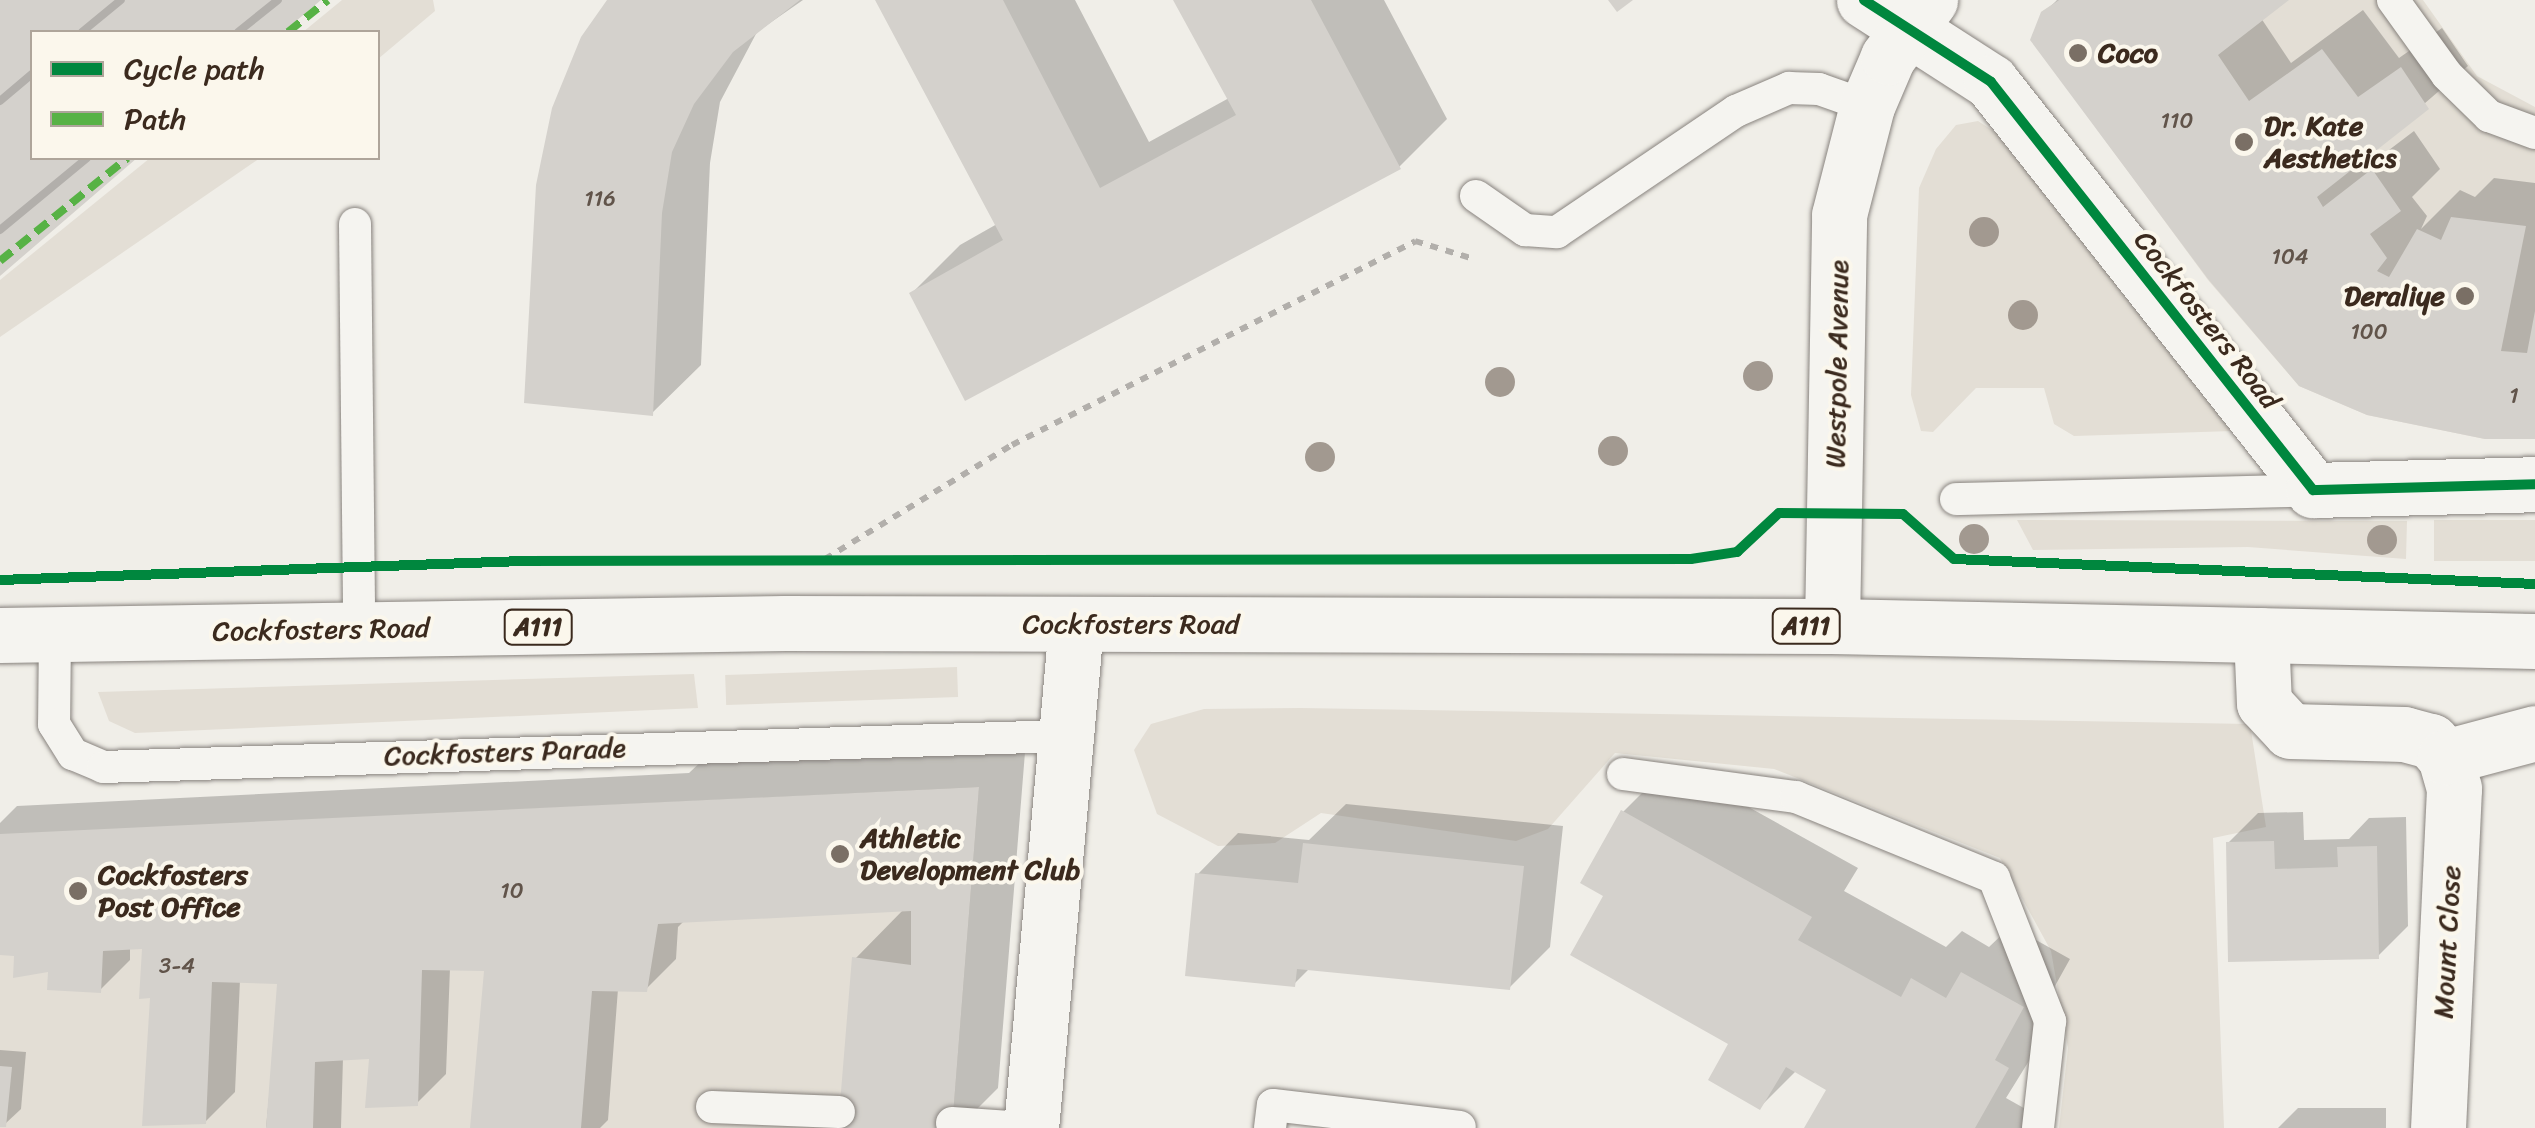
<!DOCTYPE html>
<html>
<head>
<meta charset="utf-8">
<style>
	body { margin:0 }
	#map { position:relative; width:2535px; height:1128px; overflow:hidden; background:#f0eee8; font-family:Sriracha,sans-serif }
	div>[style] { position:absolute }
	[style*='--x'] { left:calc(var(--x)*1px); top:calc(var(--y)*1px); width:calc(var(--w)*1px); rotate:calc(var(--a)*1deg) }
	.built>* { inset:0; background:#e3ded5; transform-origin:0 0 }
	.shadow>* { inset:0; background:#0003 }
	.building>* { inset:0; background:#d4d1cc }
	.path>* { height:6px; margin-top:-3px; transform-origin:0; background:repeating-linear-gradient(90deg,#b2afab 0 8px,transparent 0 16px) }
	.roads { filter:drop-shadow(0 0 2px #88837e) drop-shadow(0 0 2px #88837e) }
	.service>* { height:32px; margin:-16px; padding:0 16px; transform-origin:16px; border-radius:16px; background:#f5f4f0 }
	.minor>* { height:55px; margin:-27.5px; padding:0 27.5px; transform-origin:27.5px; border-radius:27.5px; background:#f5f4f0 }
	.primary>* { height:55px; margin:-27.5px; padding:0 27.5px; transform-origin:27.5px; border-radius:27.5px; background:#f5f4f0 }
	.rail>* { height:8px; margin:-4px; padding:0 4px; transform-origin:4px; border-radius:4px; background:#b2afab }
	.quiet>* { height:8px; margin-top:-4px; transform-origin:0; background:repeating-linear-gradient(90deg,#57b245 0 15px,transparent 0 23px) }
	.cycleway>* { height:10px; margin:-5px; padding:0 5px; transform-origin:5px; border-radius:5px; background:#00873e }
	.trees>* { width:30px; height:30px; margin:-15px; border-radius:50%; background:#a29990 }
	.dots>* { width:28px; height:28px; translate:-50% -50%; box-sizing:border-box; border:5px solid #fbf7ec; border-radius:50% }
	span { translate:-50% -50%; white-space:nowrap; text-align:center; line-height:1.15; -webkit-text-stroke:8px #fbf7ec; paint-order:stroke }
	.number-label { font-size:22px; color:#61544a }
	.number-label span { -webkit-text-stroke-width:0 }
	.shield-label span { padding:2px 8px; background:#fbf7ec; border:2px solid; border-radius:8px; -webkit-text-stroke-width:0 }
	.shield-label { font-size:25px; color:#3b2a1e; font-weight:700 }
	.poi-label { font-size:28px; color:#3b2a1e; font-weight:700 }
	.left { translate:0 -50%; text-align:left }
	.right { translate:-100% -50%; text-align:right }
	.street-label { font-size:28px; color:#3b2a1e }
	.legend { position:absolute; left:30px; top:30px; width:350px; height:130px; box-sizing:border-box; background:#fbf7ec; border:2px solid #aea59a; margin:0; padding:12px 18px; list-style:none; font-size:30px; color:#3b2a1e }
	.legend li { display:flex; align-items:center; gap:20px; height:50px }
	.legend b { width:50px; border:2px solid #aea59a }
</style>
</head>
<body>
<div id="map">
	<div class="built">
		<i style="clip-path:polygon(342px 0,433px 0,435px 11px,378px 59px,378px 32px,303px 32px)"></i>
		<i style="clip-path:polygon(2059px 0,2423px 0,2477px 76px,2535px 107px,2535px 439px,2485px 439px,2367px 415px,2299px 386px,2208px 280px,2088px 117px,2041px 12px)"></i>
		<i style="clip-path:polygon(1978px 121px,2015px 145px,2233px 431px,2074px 436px,2054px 424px,2044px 388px,1976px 388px,1933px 432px,1921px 431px,1911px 395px,1919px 188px,1936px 149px,1956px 125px)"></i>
		<i style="clip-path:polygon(150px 158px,260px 158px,0 337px,0 280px)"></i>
		<i style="clip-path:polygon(2017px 520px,2407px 521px,2406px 559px,2248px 547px,2033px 550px)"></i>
		<i style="left:2434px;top:520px;width:101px;height:41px"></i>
		<i style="left:957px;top:667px;width:30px;height:232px;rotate:88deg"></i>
		<i style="clip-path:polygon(694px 674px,698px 708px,135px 733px,109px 721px,98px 692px)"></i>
		<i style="clip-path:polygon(1301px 708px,2250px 724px,2266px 827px,2213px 838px,2224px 1128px,2059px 1128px,2068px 1048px,2051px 951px,2000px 858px,1774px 769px,1615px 753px,1548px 829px,1516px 841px,1321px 813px,1275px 843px,1218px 846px,1157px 814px,1134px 750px,1151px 724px,1204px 709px)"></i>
		<i style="clip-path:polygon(979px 787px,952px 1128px,0 1128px,0 835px)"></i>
	</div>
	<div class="shadow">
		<i style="clip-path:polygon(0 0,317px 0,279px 32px,32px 32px,32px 158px,134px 158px,0 273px)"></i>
		<i style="clip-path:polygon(610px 0,803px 0,757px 32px,720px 102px,710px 163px,701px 365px,652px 413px)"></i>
		<i style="clip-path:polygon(878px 0,1075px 0,1149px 142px,1229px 98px,1176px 0,1384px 0,1447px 119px,1399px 167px,912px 293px,960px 245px,997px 224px)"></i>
		<i style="clip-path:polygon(2057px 0,2284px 0,2261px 18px,2291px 63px,2363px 10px,2399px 58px,2442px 28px,2468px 66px,2359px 160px,2364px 169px,2414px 131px,2440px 169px,2412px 197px,2427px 216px,2421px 229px,2460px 190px,2475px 197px,2494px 178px,2535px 183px,2535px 436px,2043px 14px)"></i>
		<i style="clip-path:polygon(1026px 740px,998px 1088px,958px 1128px,861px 1128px,855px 959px,904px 909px,685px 920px,678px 927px,676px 959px,646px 989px,618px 989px,608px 1120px,600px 1128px,473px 1128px,486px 969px,450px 968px,446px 1074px,416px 1104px,372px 1057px,343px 1058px,341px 1128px,266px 1128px,280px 982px,240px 980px,235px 1092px,205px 1122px,153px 995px,145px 946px,130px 947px,130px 960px,100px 990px,17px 953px,0 952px,0 823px,17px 806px,689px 773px,708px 755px)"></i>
		<i style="clip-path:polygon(1671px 764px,1858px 868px,1844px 891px,1946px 947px,1962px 931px,1989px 947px,2011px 926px,2070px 959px,2041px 1011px,2055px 1019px,2006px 1098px,2047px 1121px,2043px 1128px,1807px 1128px,1829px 1089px,1797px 1070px,1760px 1107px,1731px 1043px,1607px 895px,1623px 812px)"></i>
		<i style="clip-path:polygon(1346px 804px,1563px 826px,1550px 947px,1509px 988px,1310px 968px,1294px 984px,1198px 874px,1238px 833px,1309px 840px)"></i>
		<i style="clip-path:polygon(2303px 812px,2304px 840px,2349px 839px,2369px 818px,2406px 817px,2408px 926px,2378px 956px,2228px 843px,2258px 813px)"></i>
		<i style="clip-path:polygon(0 1050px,26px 1052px,21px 1109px,5px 1124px,0 1124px)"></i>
		<i style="clip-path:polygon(2298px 1108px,2386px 1108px,2386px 1128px,2278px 1128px)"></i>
	</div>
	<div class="building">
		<i style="clip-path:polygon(0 0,321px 0,283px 32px,32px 32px,32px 158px,137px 158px,0 276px)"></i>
		<i style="clip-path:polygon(607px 0,800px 0,733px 52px,694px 104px,672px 152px,662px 213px,653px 416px,524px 403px,536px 185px,552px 108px,581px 37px)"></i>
		<i style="clip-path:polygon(875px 0,1003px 0,1100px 188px,1236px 115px,1173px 0,1311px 0,1401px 169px,965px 401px,909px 293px,1003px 240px)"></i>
		<i style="clip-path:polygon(1608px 0,1633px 0,1617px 12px)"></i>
		<i style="clip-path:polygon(2059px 0,2289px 0,2218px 55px,2249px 101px,2322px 49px,2358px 97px,2401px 67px,2429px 109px,2317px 197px,2323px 207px,2372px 169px,2401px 211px,2370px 234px,2387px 258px,2377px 271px,2389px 277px,2417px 229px,2441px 240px,2451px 217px,2526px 226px,2501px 351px,2527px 353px,2535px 311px,2535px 439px,2485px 439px,2367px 415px,2299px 386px,2208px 279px,2030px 40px,2041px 12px)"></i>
		<i style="clip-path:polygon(979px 787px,952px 1128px,838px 1128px,852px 957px,911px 965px,911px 911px,658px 924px,647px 992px,592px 991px,581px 1128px,470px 1128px,484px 971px,422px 970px,418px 1106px,365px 1108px,369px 1059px,315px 1062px,313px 1128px,266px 1128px,277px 984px,212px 982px,206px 1124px,142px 1126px,150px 998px,139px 999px,142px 949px,103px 951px,101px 993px,47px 990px,48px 972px,13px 978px,14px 956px,0 955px,0 834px)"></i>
		<i style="clip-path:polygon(1621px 810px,1812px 917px,1798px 940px,1901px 997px,1911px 978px,1946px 998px,1961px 972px,2024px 1007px,1995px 1060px,2009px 1068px,1975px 1128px,1804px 1128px,1826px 1090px,1786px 1067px,1760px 1110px,1708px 1080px,1728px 1044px,1570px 955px,1603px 896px,1580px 883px)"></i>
		<i style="clip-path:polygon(2274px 841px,2275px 869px,2338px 867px,2337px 847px,2377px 846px,2379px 959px,2228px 962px,2226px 842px)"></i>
		<i style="clip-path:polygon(1303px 843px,1524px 866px,1510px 990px,1297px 969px,1295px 987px,1185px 976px,1195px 873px,1298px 883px)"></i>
		<i style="clip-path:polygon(0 1066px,12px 1067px,6px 1127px,0 1127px)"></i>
	</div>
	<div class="path">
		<i style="--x:825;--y:559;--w:219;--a:-31.4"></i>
		<i style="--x:1012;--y:445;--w:452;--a:-26.8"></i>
		<i style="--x:1415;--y:241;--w:62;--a:17"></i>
	</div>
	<div class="roads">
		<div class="service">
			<i style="--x:2393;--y:0;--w:92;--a:54.2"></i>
			<i style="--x:2447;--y:75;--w:59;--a:44.3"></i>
			<i style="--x:2489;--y:116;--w:49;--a:20.3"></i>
			<i style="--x:1476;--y:196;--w:60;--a:34.8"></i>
			<i style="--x:1525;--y:230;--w:32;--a:4"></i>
			<i style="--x:1557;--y:232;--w:216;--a:-34.1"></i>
			<i style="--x:1736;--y:111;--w:58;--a:-23.5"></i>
			<i style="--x:1789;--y:88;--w:30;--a:2"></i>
			<i style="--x:1819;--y:89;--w:51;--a:19.5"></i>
			<i style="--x:355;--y:224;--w:406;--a:89.4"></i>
			<i style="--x:1956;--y:499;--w:357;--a:-1.4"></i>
			<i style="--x:55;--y:634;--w:90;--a:90.6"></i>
			<i style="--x:54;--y:724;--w:36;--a:58"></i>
			<i style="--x:73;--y:754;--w:33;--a:23"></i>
			<i style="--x:103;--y:767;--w:962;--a:-1.85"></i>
			<i style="--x:1623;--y:774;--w:175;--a:7.6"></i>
			<i style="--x:1796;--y:797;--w:214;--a:22.2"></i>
			<i style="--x:1994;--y:878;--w:154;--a:68.6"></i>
			<i style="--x:2050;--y:1021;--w:108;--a:96.4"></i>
			<i style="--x:712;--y:1107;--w:127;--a:2.3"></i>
			<i style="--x:952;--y:1123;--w:72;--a:4"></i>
			<i style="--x:1270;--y:1128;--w:23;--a:-83"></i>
			<i style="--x:1273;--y:1105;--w:188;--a:6.7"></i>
		</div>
		<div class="minor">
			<i style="--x:1864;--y:0;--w:151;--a:32.8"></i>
			<i style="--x:1991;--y:82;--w:520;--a:51.72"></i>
			<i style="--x:2313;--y:490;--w:222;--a:-1.5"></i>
			<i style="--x:1832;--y:626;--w:411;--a:-89"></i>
			<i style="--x:1839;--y:215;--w:113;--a:-75.6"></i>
			<i style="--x:1867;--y:106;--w:53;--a:-66.8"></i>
			<i style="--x:1888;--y:57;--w:71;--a:-53.6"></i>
			<i style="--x:2261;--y:635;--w:68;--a:87.5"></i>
			<i style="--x:2264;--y:703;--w:38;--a:47"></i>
			<i style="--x:2290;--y:731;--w:114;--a:1.5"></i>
			<i style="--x:2404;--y:734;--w:28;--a:15"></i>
			<i style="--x:2431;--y:741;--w:21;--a:49"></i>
			<i style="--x:2445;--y:757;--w:33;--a:74"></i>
			<i style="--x:2454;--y:789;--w:339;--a:92.7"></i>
			<i style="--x:2445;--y:757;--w:93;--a:-14.9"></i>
			<i style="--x:1031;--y:1128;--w:505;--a:-84.89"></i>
		</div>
		<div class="primary">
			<i style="--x:0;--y:635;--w:785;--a:-0.88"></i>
			<i style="--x:785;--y:623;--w:1047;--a:0.16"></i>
			<i style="--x:1832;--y:626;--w:703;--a:1.22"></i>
		</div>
	</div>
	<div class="rail">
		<i style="--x:82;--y:32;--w:50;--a:-39.4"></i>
		<i style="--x:238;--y:32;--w:51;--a:-38.7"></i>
		<i style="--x:0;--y:101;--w:42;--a:-40.2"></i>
		<i style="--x:0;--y:230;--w:113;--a:-39.6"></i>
	</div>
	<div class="quiet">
		<i style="--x:288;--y:32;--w:51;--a:-38.7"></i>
		<i style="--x:0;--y:261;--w:164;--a:-39"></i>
	</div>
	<div class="cycleway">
		<i style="--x:1864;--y:0;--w:151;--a:32.8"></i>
		<i style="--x:1991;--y:82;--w:520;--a:51.72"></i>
		<i style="--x:2313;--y:490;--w:222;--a:-1.5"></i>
		<i style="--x:0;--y:580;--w:523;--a:-2.08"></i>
		<i style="--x:523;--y:561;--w:1168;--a:-0.1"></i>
		<i style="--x:1691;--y:559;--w:47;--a:-8.7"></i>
		<i style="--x:1737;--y:552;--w:57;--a:-42.9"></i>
		<i style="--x:1779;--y:513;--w:124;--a:0.5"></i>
		<i style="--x:1903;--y:514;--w:68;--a:41.4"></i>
		<i style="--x:1954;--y:559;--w:582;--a:2.46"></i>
	</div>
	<div class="trees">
		<i style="left:1984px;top:232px"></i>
		<i style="left:2023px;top:315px"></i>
		<i style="left:1758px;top:376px"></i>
		<i style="left:1500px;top:382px"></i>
		<i style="left:1613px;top:451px"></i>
		<i style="left:1320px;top:457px"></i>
		<i style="left:1974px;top:539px"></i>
		<i style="left:2382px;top:540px"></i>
	</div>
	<div class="dots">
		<i style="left:2078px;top:53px;background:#7a6f65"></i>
		<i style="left:2244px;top:142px;background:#7a6f65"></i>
		<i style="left:2465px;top:296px;background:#7a6f65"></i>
		<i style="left:840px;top:854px;background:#7a6f65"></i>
		<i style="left:78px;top:891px;background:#7a6f65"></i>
	</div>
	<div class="number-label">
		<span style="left:2177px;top:121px">110</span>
		<span style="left:600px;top:199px">116</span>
		<span style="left:2290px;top:257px">104</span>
		<span style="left:2369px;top:332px">100</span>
		<span style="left:2514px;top:396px">1</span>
		<span style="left:512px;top:891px">10</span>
		<span style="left:177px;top:966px">3-4</span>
	</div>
	<div class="shield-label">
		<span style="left:1806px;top:626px">A111</span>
		<span style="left:538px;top:627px">A111</span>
	</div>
	<div class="poi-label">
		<span class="left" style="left:2098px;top:53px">Coco</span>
		<span class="left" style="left:2264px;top:142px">Dr. Kate<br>Aesthetics</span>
		<span class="right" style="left:2445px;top:296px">Deraliye</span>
		<span class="left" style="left:860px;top:854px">Athletic<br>Development Club</span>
		<span class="left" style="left:98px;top:891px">Cockfosters<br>Post Office</span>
	</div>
	<div class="street-label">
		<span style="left:2207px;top:320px;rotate:52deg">Cockfosters Road</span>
		<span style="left:1837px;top:364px;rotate:-89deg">Westpole Avenue</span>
		<span style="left:1131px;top:624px">Cockfosters Road</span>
		<span style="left:321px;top:630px;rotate:-1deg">Cockfosters Road</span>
		<span style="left:505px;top:752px;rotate:-2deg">Cockfosters Parade</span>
		<span style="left:2447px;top:942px;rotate:-87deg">Mount Close</span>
	</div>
	<ul class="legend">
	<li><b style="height:12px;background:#00873e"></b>Cycle path</li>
	<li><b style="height:12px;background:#57b245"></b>Path</li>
	</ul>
</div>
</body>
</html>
